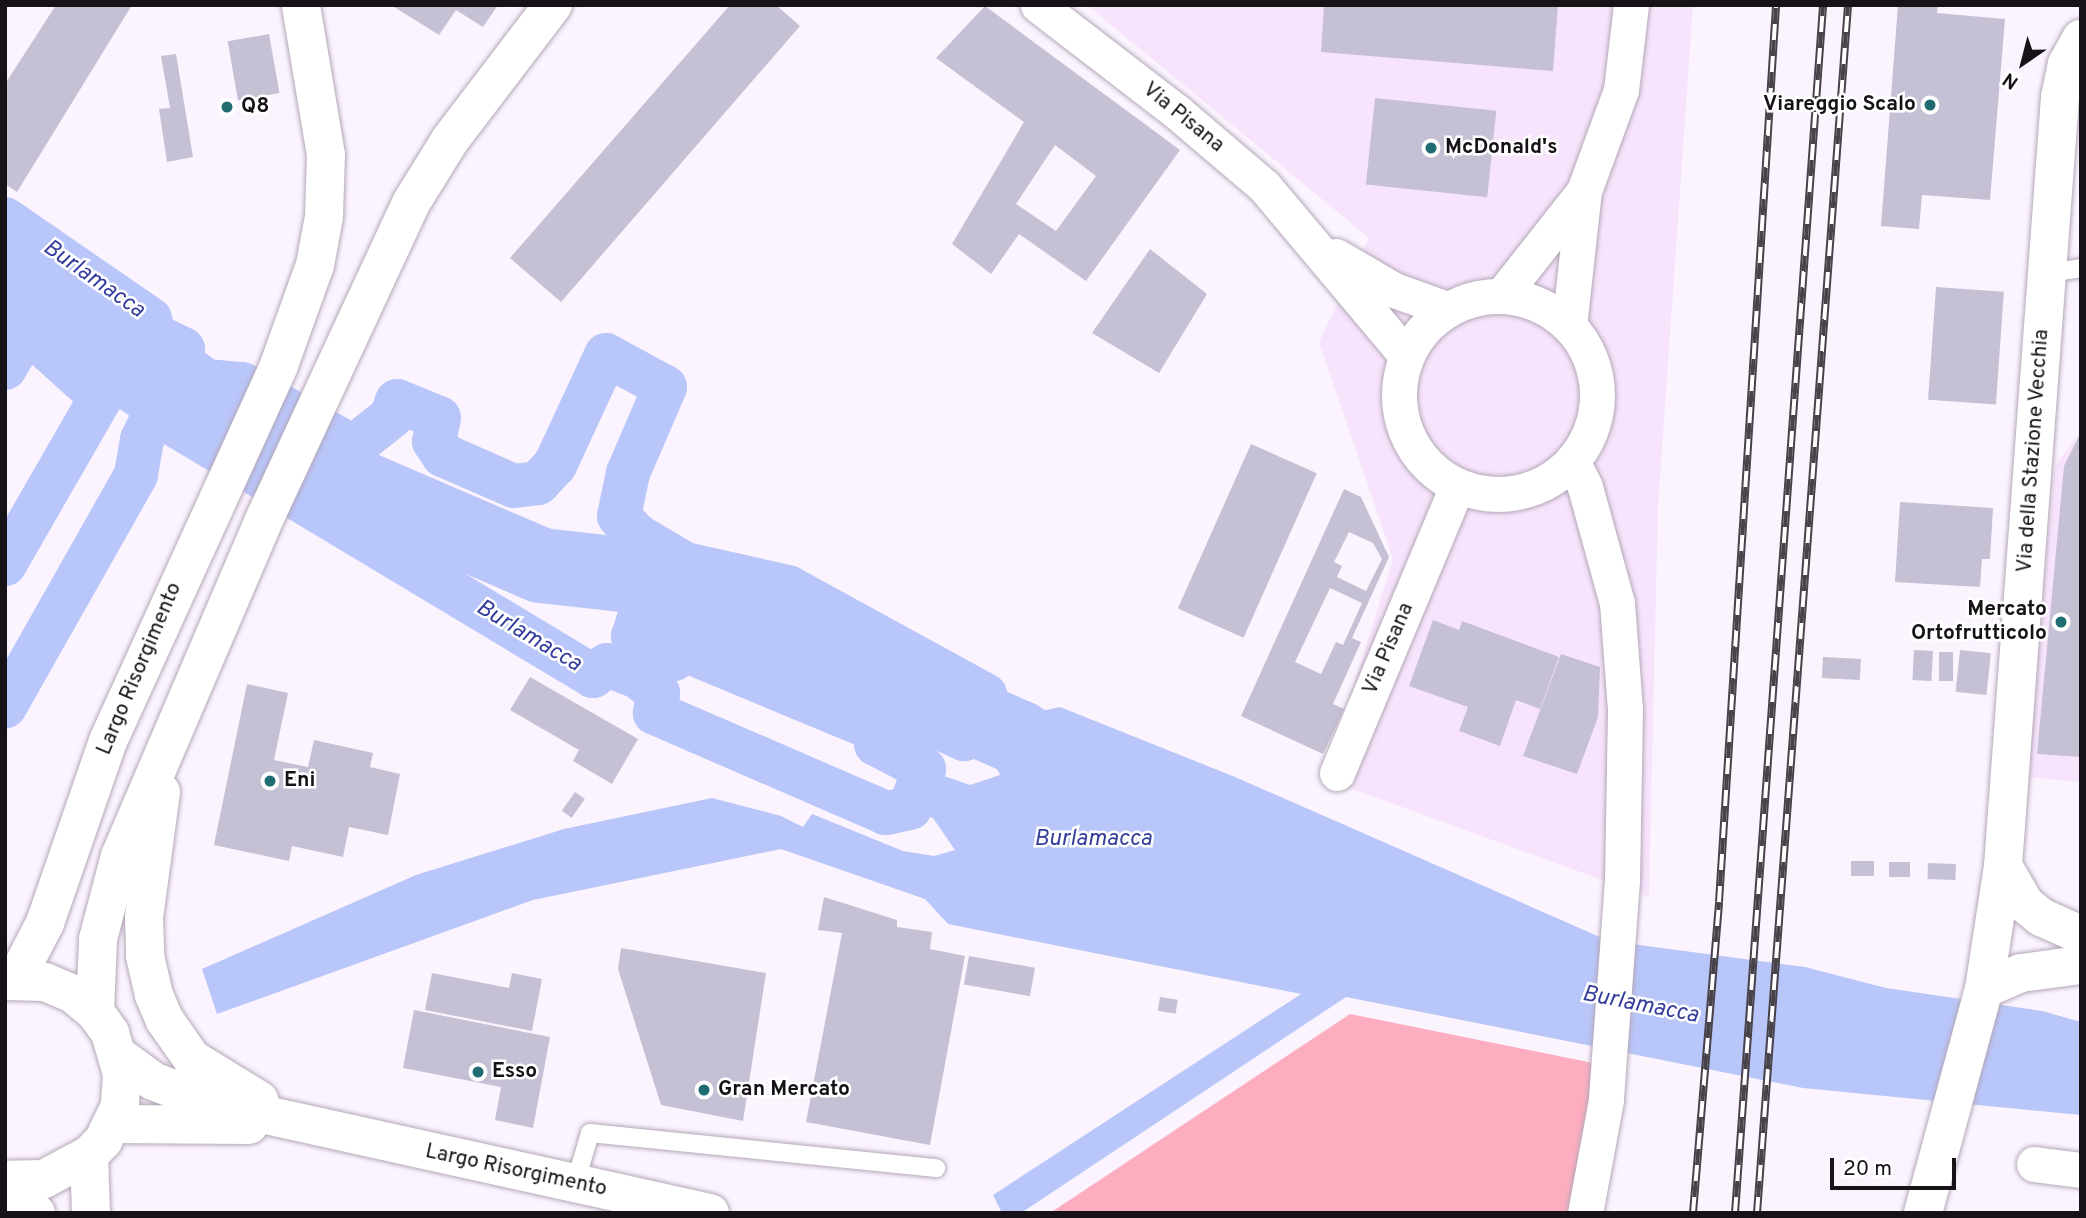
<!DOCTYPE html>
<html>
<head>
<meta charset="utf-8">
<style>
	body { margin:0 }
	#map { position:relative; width:2086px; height:1218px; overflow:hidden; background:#fbf3fe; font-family:Overpass,sans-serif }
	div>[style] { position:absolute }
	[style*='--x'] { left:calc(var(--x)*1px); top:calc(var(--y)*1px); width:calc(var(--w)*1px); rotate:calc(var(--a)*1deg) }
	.built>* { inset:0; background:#f7e4fc }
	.green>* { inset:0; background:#fcaec0 }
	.water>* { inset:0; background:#b9c6f9 }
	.canal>* { height:44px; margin:-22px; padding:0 22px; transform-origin:22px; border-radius:22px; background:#b9c6f9 }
	.river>* { height:75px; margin:-37.5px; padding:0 37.5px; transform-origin:37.5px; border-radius:37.5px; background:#b9c6f9 }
	.building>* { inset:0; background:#c5c0d4; transform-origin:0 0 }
	.roads { filter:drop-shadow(0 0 2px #b4a7b8) drop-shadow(0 0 2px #b4a7b8) }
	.lane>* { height:18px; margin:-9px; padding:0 9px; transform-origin:9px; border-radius:9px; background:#fff }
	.street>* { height:35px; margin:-17.5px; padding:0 17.5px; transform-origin:17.5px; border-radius:17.5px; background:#fff }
	.street>.ring { margin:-17.5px; padding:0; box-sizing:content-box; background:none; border:35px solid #fff; border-radius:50% }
	.secondary>* { height:38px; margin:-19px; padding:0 19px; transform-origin:19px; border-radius:19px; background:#fff }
	.rail>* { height:8px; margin-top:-4px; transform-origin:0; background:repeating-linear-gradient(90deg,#fff 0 16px,#484249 0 32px); box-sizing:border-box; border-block:2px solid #484249 }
	.dots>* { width:19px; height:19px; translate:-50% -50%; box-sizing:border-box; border:4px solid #fff; border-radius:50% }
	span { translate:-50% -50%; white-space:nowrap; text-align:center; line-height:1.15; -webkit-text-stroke:5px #fff; paint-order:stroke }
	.poi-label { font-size:21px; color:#171218; font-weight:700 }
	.right { translate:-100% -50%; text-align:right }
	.left { translate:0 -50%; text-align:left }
	.street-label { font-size:21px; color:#171218 }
	.water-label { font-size:23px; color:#343d9c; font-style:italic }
	.frame { position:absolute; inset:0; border:7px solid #171218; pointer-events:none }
	.north { position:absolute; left:1988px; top:28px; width:70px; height:70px; -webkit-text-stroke:5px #fff; paint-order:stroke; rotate:215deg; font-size:19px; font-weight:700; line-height:28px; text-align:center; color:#171218 }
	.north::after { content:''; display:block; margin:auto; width:24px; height:32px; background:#171218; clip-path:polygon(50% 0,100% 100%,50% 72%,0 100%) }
	.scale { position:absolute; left:1830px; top:1158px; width:126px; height:32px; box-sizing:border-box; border:4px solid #171218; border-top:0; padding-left:9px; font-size:21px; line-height:24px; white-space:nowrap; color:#171218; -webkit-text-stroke:5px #fff; paint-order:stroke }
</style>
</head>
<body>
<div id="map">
	<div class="built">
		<i style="clip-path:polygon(1087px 5px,1693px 5px,1658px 507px,1649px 897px,1325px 779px,1393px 559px,1319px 342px,1369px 238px)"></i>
		<i style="clip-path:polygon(2081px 431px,2081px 782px,2027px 777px,2055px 466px)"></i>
	</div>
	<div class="green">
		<i style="clip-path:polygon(1350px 1014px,1603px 1065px,1572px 1213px,1050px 1213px)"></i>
	</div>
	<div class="water">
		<i style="clip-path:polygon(985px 695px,1032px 713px,1060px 707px,1235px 777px,1609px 941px,1805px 967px,1886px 988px,2042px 1011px,2081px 1022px,2081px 1115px,1803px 1088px,1346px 997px,1021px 1213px,1002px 1213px,993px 1195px,1301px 994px,948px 924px,925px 899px,781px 849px,533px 900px,217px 1014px,202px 969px,416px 875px,564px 829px,712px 798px,781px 816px,803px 827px,812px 814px,903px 851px,934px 856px,955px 850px,933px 818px,910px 808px,924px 769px,970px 785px,1000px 775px,989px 752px,964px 739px)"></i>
	</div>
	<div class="canal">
		<i style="--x:5;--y:219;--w:176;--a:34.6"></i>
		<i style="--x:150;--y:319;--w:16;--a:76"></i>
		<i style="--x:154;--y:335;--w:32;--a:26"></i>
		<i style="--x:183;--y:349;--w:13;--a:108"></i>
		<i style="--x:179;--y:361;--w:34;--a:36"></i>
		<i style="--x:207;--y:381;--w:35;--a:5"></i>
		<i style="--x:242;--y:384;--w:128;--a:29.6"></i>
		<i style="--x:353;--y:447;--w:48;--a:-38.3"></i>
		<i style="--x:391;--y:417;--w:17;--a:-69"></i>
		<i style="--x:397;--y:401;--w:45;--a:22"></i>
		<i style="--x:439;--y:418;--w:24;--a:102"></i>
		<i style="--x:434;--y:441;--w:17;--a:57"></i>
		<i style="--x:443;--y:455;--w:77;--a:23.6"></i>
		<i style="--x:514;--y:486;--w:24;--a:-7"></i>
		<i style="--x:538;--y:483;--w:25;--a:-47"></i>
		<i style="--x:555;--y:465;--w:121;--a:-65.1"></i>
		<i style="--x:606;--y:355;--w:67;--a:28.5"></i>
		<i style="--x:665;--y:387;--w:94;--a:113.3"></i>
		<i style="--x:628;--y:473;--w:44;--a:101.8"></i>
		<i style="--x:619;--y:516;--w:25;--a:48"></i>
		<i style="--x:636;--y:535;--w:57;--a:30.6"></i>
		<i style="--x:685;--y:564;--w:106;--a:12.6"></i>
		<i style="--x:788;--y:587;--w:225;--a:28.7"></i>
		<i style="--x:985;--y:695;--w:49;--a:115.5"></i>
		<i style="--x:964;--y:739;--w:294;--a:-155.7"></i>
		<i style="--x:696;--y:618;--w:47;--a:-170.1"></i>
		<i style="--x:650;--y:610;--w:16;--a:137"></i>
		<i style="--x:638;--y:621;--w:16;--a:108"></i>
		<i style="--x:633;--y:636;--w:47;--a:29.3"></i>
		<i style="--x:674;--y:659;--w:13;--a:-51"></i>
		<i style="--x:682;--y:649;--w:216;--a:22.6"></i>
		<i style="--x:881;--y:732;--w:13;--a:113"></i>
		<i style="--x:876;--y:744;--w:54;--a:27.5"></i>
		<i style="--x:924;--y:769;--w:41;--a:109.7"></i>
		<i style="--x:910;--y:808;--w:25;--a:168"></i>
		<i style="--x:886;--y:813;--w:252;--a:-156.6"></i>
		<i style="--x:655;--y:713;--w:20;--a:-81"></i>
		<i style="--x:658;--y:693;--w:26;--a:-141"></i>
		<i style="--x:638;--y:677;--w:33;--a:-159"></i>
		<i style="--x:607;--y:665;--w:18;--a:142"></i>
		<i style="--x:593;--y:676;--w:511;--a:-149.02"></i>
		<i style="--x:155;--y:413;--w:30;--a:116"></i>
		<i style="--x:142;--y:440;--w:36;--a:100"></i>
		<i style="--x:136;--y:475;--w:266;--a:119.5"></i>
		<i style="--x:5;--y:368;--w:34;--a:-60"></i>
		<i style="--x:22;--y:339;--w:22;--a:16"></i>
		<i style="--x:43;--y:345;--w:78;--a:41.9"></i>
		<i style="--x:101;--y:397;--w:193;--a:119.9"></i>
	</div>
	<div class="river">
		<i style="--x:5;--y:279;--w:231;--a:36"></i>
		<i style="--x:192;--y:415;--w:380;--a:23.3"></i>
		<i style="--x:541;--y:565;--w:117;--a:6.4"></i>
		<i style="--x:657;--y:578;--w:394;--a:23.8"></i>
		<i style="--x:1018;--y:737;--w:55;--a:41.3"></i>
	</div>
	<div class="building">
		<i style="clip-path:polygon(56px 5px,132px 5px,17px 192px,5px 184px,5px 84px)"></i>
		<i style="clip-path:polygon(391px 5px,498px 5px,483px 27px,456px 10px,439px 35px)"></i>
		<i style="clip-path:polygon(730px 5px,776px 5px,800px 26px,561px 302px,510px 258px)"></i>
		<i style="clip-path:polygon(1324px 5px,1558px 5px,1553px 71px,1321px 52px)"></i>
		<i style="clip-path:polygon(1898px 5px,1938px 5px,1937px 13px,2005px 19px,1990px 200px,1922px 195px,1919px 229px,1881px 226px)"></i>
		<i style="clip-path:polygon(evenodd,985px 6px,1180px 150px,1086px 281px,1019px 234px,991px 274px,952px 244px,1024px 122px,936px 58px,985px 6px,1055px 145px,1096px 176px,1056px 231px,1016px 204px,1055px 145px)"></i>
		<i style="left:269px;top:34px;width:60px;height:42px;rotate:80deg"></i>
		<i style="clip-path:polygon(176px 54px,193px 157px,167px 162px,159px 109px,170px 108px,161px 56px)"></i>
		<i style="left:1375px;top:98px;width:122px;height:87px;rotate:6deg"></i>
		<i style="clip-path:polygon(1150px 249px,1207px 294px,1159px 373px,1092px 333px)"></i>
		<i style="left:1936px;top:287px;width:68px;height:113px;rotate:4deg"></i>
		<i style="clip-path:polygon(2081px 432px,2081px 757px,2037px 754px,2064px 466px)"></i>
		<i style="left:1251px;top:444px;width:72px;height:180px;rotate:24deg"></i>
		<i style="clip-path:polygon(evenodd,1344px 489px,1361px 497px,1389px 557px,1352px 638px,1361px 642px,1333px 704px,1344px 709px,1323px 754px,1241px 716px,1344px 489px,1349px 532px,1373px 543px,1382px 559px,1366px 591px,1337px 577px,1342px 566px,1334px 562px,1349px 532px,1344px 489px,1330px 588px,1362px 603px,1343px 645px,1336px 642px,1321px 674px,1295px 662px,1330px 588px)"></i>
		<i style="clip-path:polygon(1900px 502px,1993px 508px,1990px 559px,1982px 559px,1980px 587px,1895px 582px)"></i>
		<i style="clip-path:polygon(1433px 620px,1459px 630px,1462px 621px,1559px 657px,1540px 709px,1516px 700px,1500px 746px,1459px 731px,1468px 707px,1409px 686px)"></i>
		<i style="left:1914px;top:650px;width:19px;height:30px;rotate:3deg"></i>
		<i style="left:1960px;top:650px;width:31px;height:42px;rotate:6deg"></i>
		<i style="left:1939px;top:652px;width:14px;height:29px"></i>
		<i style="clip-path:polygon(1561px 654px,1600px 667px,1598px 717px,1577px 774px,1523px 756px)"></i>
		<i style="left:1823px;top:657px;width:38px;height:21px;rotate:3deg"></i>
		<i style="clip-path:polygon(530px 677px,638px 739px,612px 784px,573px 761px,579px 750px,510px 710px)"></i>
		<i style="clip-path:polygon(247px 684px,288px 693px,274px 760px,308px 767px,314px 740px,373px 753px,370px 767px,400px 774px,388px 835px,349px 827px,343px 857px,292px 846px,289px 861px,214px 845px)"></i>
		<i style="left:575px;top:792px;width:12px;height:23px;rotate:35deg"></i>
		<i style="left:1851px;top:861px;width:23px;height:15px"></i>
		<i style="left:1889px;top:862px;width:21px;height:15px"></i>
		<i style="left:1928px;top:863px;width:28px;height:16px;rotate:2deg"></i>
		<i style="clip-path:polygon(824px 897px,897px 920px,897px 927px,932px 932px,930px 949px,965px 956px,930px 1145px,806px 1122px,842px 933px,818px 930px)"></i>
		<i style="clip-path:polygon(621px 948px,766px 973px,743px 1121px,661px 1105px,618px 969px)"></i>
		<i style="left:969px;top:956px;width:67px;height:29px;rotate:10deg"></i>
		<i style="clip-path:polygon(432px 973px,509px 988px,512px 973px,542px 979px,532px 1031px,425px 1010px)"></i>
		<i style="left:1160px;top:997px;width:18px;height:14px;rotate:9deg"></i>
		<i style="clip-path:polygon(414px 1010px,550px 1037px,533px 1128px,495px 1120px,501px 1087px,403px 1068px)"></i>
	</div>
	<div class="roads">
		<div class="lane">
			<i style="--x:2047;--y:273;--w:34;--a:-8"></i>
			<i style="--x:575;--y:1184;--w:53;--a:-73.6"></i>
			<i style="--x:590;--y:1133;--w:348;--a:5.8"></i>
		</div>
		<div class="street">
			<i style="--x:1038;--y:5;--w:175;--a:37.6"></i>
			<i style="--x:1177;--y:112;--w:114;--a:40.4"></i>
			<i style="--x:1264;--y:186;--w:221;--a:50"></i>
			<i style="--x:1336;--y:256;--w:67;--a:30.4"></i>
			<i style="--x:1394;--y:290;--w:56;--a:19.7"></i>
			<i style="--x:1502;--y:295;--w:132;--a:-51.7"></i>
			<i class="ring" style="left:1399px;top:296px;width:163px;height:163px"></i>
			<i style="--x:1569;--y:326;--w:136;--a:-83.7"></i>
			<i style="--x:1584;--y:191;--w:108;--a:-69.9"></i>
			<i style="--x:1621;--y:90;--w:86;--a:-83.3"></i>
			<i style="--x:1572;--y:461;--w:29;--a:63"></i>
			<i style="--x:1585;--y:487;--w:120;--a:74.6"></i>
			<i style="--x:1617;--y:603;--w:106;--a:85.7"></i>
			<i style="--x:1625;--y:709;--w:171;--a:91"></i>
			<i style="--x:1622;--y:880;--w:221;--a:94.2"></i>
			<i style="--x:1606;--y:1100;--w:115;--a:100.5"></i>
			<i style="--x:1337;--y:773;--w:311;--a:-67.3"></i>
			<i style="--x:2034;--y:1164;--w:47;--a:7.3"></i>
		</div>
		<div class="secondary">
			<i style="--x:161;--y:792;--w:127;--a:97.7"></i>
			<i style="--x:144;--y:918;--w:38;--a:88"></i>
			<i style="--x:145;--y:956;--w:40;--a:77"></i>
			<i style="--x:154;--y:995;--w:26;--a:67"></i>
			<i style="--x:164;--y:1019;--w:49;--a:55"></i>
			<i style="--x:192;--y:1059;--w:79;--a:31.5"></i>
			<i style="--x:2003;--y:866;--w:44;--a:59.9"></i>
			<i style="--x:2025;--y:904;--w:21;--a:39"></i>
			<i style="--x:2041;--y:917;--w:44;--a:24.2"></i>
			<i style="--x:16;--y:979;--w:63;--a:-62.6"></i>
			<i style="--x:45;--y:923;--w:193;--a:-70.9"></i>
			<i style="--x:108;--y:741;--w:413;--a:-65.5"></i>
			<i style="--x:279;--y:365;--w:106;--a:-70.2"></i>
			<i style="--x:315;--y:265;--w:49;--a:-79.4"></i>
			<i style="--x:324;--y:217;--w:62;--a:-88.2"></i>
			<i style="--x:326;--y:155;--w:152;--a:-99.5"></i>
			<i style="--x:5;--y:981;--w:40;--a:1.4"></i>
			<i style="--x:45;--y:982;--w:30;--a:23"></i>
			<i style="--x:73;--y:994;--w:28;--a:39"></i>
			<i style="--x:95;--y:1012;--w:26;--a:54"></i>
			<i style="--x:110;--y:1033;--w:43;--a:73.7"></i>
			<i style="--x:122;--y:1074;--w:32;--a:94"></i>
			<i style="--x:120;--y:1106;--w:39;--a:116"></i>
			<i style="--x:103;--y:1141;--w:20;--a:135"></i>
			<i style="--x:89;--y:1155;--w:51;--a:151.9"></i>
			<i style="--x:44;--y:1179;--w:39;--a:179"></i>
			<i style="--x:1984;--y:989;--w:40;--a:-23.4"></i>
			<i style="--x:2021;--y:973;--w:61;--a:-7.6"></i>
			<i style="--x:95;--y:1012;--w:73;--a:-87.6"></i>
			<i style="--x:98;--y:939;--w:86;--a:-75.2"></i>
			<i style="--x:120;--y:856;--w:363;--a:-66.8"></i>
			<i style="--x:263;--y:522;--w:352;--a:-65.1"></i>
			<i style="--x:411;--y:203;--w:74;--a:-58.2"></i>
			<i style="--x:450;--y:140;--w:170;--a:-52.7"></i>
			<i style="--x:119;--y:1056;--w:42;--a:36.3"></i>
			<i style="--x:153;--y:1081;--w:58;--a:21.3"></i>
			<i style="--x:207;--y:1102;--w:515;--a:12.44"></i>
			<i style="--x:112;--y:1124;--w:137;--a:0.4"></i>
			<i style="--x:89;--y:1155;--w:58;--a:88"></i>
			<i style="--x:5;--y:1188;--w:40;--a:39"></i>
			<i style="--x:1923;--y:1213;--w:232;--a:-74.8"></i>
			<i style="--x:1984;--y:989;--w:124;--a:-81.2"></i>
			<i style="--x:2003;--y:866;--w:771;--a:-85.76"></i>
			<i style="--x:2060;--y:97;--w:34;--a:-78"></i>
			<i style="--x:2067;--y:64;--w:29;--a:-61"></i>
		</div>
	</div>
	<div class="rail">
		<i style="--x:1693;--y:1213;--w:312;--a:-85.2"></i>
		<i style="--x:1719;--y:902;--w:899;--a:-86.36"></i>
		<i style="--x:1735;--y:1213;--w:1211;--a:-85.83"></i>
		<i style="--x:1757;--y:1213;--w:1211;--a:-85.69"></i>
	</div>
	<div class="dots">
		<i style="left:1930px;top:105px;background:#216b73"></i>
		<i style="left:227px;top:107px;background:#216b73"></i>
		<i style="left:1431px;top:148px;background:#216b73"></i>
		<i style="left:2061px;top:622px;background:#216b73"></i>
		<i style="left:270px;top:781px;background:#216b73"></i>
		<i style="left:478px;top:1072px;background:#216b73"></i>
		<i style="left:704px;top:1090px;background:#216b73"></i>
	</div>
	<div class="poi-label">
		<span class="right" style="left:1916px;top:105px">Viareggio Scalo</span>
		<span class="left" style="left:241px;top:107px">Q8</span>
		<span class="left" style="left:1445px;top:148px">McDonald's</span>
		<span class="right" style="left:2047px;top:622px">Mercato<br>Ortofrutticolo</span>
		<span class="left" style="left:284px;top:781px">Eni</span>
		<span class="left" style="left:492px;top:1072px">Esso</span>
		<span class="left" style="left:718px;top:1090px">Gran Mercato</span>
	</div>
	<div class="street-label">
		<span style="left:1183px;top:118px;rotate:39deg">Via Pisana</span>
		<span style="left:2034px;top:451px;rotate:-86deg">Via della Stazione Vecchia</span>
		<span style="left:1389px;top:649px;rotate:-67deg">Via Pisana</span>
		<span style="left:140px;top:669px;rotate:-67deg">Largo Risorgimento</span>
		<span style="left:516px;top:1171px;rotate:12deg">Largo Risorgimento</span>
	</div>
	<div class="water-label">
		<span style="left:93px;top:280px;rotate:35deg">Burlamacca</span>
		<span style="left:528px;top:637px;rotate:31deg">Burlamacca</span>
		<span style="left:1093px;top:840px">Burlamacca</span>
		<span style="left:1640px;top:1006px;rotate:11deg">Burlamacca</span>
	</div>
	<div class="frame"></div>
	<div class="north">N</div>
	<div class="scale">20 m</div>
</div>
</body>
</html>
